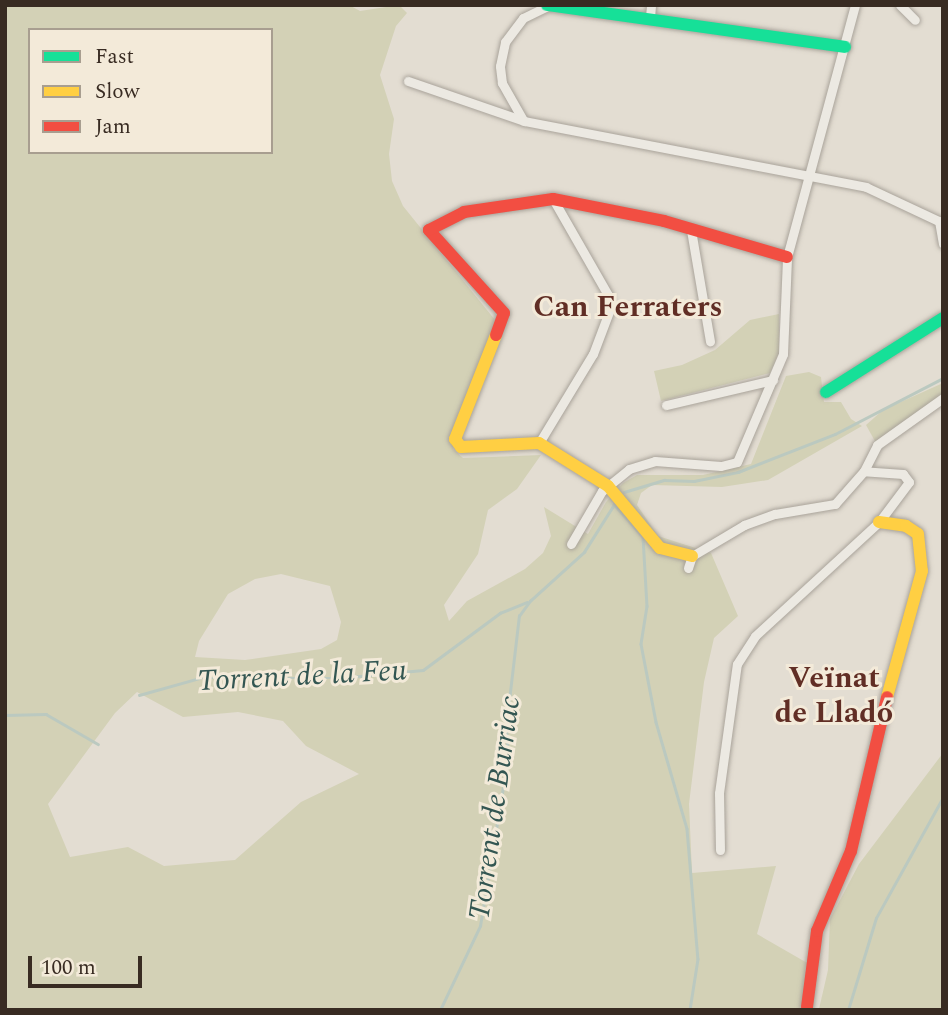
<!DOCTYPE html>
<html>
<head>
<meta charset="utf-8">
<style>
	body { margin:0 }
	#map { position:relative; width:948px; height:1015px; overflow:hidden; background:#e3ddd2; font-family:Spectral,serif }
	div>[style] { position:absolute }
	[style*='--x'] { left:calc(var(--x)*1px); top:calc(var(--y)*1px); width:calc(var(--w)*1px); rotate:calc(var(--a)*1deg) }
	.green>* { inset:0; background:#d3d1b6 }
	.stream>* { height:2.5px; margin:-1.25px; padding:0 1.25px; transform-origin:1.25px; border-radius:1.25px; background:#bbc9c0 }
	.roads { filter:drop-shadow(0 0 2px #a9a39a) drop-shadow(0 0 2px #a9a39a) }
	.street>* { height:9px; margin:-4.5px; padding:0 4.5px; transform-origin:4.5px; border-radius:4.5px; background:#ece9e2 }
	.fast>* { height:12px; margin:-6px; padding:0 6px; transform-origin:6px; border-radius:6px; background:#16e098 }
	.slow>* { height:12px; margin:-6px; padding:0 6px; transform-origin:6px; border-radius:6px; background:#ffcf43 }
	.jam>* { height:12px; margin:-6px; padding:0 6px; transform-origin:6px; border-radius:6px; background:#f24e42 }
	span { translate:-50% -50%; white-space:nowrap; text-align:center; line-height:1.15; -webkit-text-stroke:6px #f3ead9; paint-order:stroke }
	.neighbourhood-label { font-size:30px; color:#612e25; font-weight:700 }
	.water-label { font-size:30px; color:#335652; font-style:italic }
	.frame { position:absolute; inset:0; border:7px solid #382b22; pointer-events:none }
	.legend { position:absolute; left:28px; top:28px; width:245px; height:126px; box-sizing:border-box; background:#f3ead9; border:2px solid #a89e90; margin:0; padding:9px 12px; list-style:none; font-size:21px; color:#382b22 }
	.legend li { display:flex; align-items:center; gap:14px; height:35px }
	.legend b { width:35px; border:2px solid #a89e90 }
	.scale { position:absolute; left:28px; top:956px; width:114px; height:32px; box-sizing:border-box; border:4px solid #382b22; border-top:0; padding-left:9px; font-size:21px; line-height:24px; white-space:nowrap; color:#382b22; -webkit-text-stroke:5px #f3ead9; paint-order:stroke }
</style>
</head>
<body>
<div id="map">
	<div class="green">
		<i style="clip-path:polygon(evenodd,5px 5px,349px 5px,360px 11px,399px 5px,407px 13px,396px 26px,380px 75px,394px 119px,389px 154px,392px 181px,403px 206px,495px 320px,453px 449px,463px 458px,541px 455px,517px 489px,488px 510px,478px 554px,444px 605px,449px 621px,467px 601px,525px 569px,543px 553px,551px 536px,544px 507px,588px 534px,606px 502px,623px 483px,637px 475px,703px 475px,751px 464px,786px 376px,809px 372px,821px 377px,824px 402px,841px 402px,851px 419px,862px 426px,768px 480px,722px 487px,652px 485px,641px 493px,637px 505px,658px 536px,711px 553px,738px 616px,714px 638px,704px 682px,689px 804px,692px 873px,776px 866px,757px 934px,809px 964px,807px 1006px,819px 1009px,828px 970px,830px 919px,859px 864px,943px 753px,943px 1010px,5px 1010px,5px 5px,30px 30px,271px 30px,271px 152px,30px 152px,30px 30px,5px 5px,281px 574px,330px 586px,341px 622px,337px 640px,321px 649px,245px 660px,195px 657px,199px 641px,228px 594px,255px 579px,281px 574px,5px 5px,137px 692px,183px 717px,238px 712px,283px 721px,306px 746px,359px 774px,301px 802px,235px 860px,164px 866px,128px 847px,70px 857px,48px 804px,115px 713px,137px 692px)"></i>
		<i style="clip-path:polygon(779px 314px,779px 353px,770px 373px,661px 401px,654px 371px,682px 365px,715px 350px,750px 320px)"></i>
		<i style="clip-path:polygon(943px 383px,943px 396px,876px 443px,866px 425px,883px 410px)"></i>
	</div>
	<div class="stream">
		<i style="--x:624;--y:492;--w:42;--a:-16.7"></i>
		<i style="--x:664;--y:480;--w:30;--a:2"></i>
		<i style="--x:694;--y:481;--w:45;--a:-11.6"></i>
		<i style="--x:738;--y:472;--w:104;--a:-21.4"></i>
		<i style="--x:835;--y:434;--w:122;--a:-27.4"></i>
		<i style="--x:614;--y:504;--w:44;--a:48.7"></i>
		<i style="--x:643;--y:537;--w:69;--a:86.7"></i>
		<i style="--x:647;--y:606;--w:38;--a:99"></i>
		<i style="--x:641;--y:644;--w:79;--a:79.1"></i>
		<i style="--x:656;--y:722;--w:111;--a:73.8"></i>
		<i style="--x:687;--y:829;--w:130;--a:85.2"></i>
		<i style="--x:698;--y:959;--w:52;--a:98.9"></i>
		<i style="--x:139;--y:695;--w:63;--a:-15.6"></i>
		<i style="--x:200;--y:678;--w:139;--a:0"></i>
		<i style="--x:339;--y:678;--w:84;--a:-5.4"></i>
		<i style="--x:423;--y:670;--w:96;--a:-36.5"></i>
		<i style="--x:500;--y:613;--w:29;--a:-22"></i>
		<i style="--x:5;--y:715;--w:41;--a:-1.4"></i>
		<i style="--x:46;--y:714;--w:60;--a:30"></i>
		<i style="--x:440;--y:1010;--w:93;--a:-64.5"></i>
		<i style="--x:480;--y:926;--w:171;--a:-80.6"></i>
		<i style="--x:508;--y:757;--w:31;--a:-94"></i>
		<i style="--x:506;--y:726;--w:111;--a:-83.3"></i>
		<i style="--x:519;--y:616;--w:19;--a:-54"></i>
		<i style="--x:530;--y:601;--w:73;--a:-42.2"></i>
		<i style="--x:584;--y:552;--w:58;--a:-57.7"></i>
		<i style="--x:848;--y:1010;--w:96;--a:-73.1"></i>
		<i style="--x:876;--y:918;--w:138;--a:-61"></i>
	</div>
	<div class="roads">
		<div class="street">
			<i style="--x:900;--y:5;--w:21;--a:45"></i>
			<i style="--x:650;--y:17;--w:12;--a:-85"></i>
			<i style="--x:408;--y:81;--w:123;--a:19"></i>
			<i style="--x:524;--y:121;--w:348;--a:10.9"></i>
			<i style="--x:866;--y:187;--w:85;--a:25.1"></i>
			<i style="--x:523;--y:120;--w:43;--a:-119.6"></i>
			<i style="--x:502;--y:83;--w:17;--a:-97"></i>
			<i style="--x:500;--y:66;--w:25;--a:-78"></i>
			<i style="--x:505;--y:42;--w:30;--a:-53"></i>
			<i style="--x:523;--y:18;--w:28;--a:-26"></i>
			<i style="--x:939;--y:221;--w:23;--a:80"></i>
			<i style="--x:691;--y:230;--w:113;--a:80.3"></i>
			<i style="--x:666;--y:405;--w:110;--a:-13.2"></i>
			<i style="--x:539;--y:443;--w:104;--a:-58.8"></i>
			<i style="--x:593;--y:354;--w:48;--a:-69.3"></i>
			<i style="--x:610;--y:309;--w:14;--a:-98"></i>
			<i style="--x:608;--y:295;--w:111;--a:-119.8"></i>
			<i style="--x:571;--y:544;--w:61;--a:-59.7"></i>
			<i style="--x:602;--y:491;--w:35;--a:-39"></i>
			<i style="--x:629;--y:469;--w:27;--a:-17"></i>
			<i style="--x:655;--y:461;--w:66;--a:4.3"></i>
			<i style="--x:721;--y:466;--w:16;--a:-14"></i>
			<i style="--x:737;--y:462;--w:117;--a:-66.9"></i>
			<i style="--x:783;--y:354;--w:97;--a:-87.6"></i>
			<i style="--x:787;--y:257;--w:261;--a:-74.9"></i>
			<i style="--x:688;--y:568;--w:13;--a:-72"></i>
			<i style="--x:692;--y:556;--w:61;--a:-30.8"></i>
			<i style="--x:744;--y:525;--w:33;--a:-20"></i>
			<i style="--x:775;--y:514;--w:61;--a:-9.5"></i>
			<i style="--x:835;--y:504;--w:44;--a:-48.7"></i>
			<i style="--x:864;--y:471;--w:29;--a:-63"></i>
			<i style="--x:877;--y:445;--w:81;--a:-35.5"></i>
			<i style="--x:720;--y:850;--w:57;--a:-91"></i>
			<i style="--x:719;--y:793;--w:130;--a:-82.1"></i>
			<i style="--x:737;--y:664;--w:33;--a:-57"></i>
			<i style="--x:755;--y:636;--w:168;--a:-42.6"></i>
			<i style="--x:879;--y:522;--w:50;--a:-53.1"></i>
			<i style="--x:909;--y:482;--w:10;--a:-127"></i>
			<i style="--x:903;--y:474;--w:39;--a:-176"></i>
		</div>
		<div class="fast">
			<i style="--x:547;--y:5;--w:301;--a:8"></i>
			<i style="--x:826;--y:392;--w:138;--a:-32.3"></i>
		</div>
		<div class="slow">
			<i style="--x:496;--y:335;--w:112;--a:111.5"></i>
			<i style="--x:455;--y:439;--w:10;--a:53"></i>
			<i style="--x:461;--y:447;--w:78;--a:-2.9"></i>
			<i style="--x:539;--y:443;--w:81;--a:31.9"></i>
			<i style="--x:608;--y:486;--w:81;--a:50"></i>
			<i style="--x:660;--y:548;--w:33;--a:14"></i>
			<i style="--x:879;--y:522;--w:27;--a:8"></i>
			<i style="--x:906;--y:526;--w:14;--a:34"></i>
			<i style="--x:918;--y:534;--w:37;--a:84"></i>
			<i style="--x:922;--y:571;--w:131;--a:105.5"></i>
		</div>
		<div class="jam">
			<i style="--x:496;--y:335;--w:23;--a:-70"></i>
			<i style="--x:504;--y:313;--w:112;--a:-132.1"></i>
			<i style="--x:429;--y:230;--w:39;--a:-27"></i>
			<i style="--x:464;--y:212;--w:90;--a:-8.3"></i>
			<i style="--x:553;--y:199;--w:113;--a:11.2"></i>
			<i style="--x:664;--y:221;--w:128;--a:16.3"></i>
			<i style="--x:807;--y:1007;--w:77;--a:-82.5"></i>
			<i style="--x:817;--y:931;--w:87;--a:-67"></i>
			<i style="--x:851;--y:851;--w:158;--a:-76.8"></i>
		</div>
	</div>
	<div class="neighbourhood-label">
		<span style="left:628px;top:307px">Can Ferraters</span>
		<span style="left:834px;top:695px">Veïnat<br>de Lladó</span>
	</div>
	<div class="water-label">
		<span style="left:302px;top:676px;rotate:-3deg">Torrent de la Feu</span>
		<span style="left:495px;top:808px;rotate:-82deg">Torrent de Burriac</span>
	</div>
	<div class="frame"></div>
	<ul class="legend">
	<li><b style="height:9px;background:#16e098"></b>Fast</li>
	<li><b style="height:9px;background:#ffcf43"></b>Slow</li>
	<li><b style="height:9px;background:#f24e42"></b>Jam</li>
	</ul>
	<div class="scale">100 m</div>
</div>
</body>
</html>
